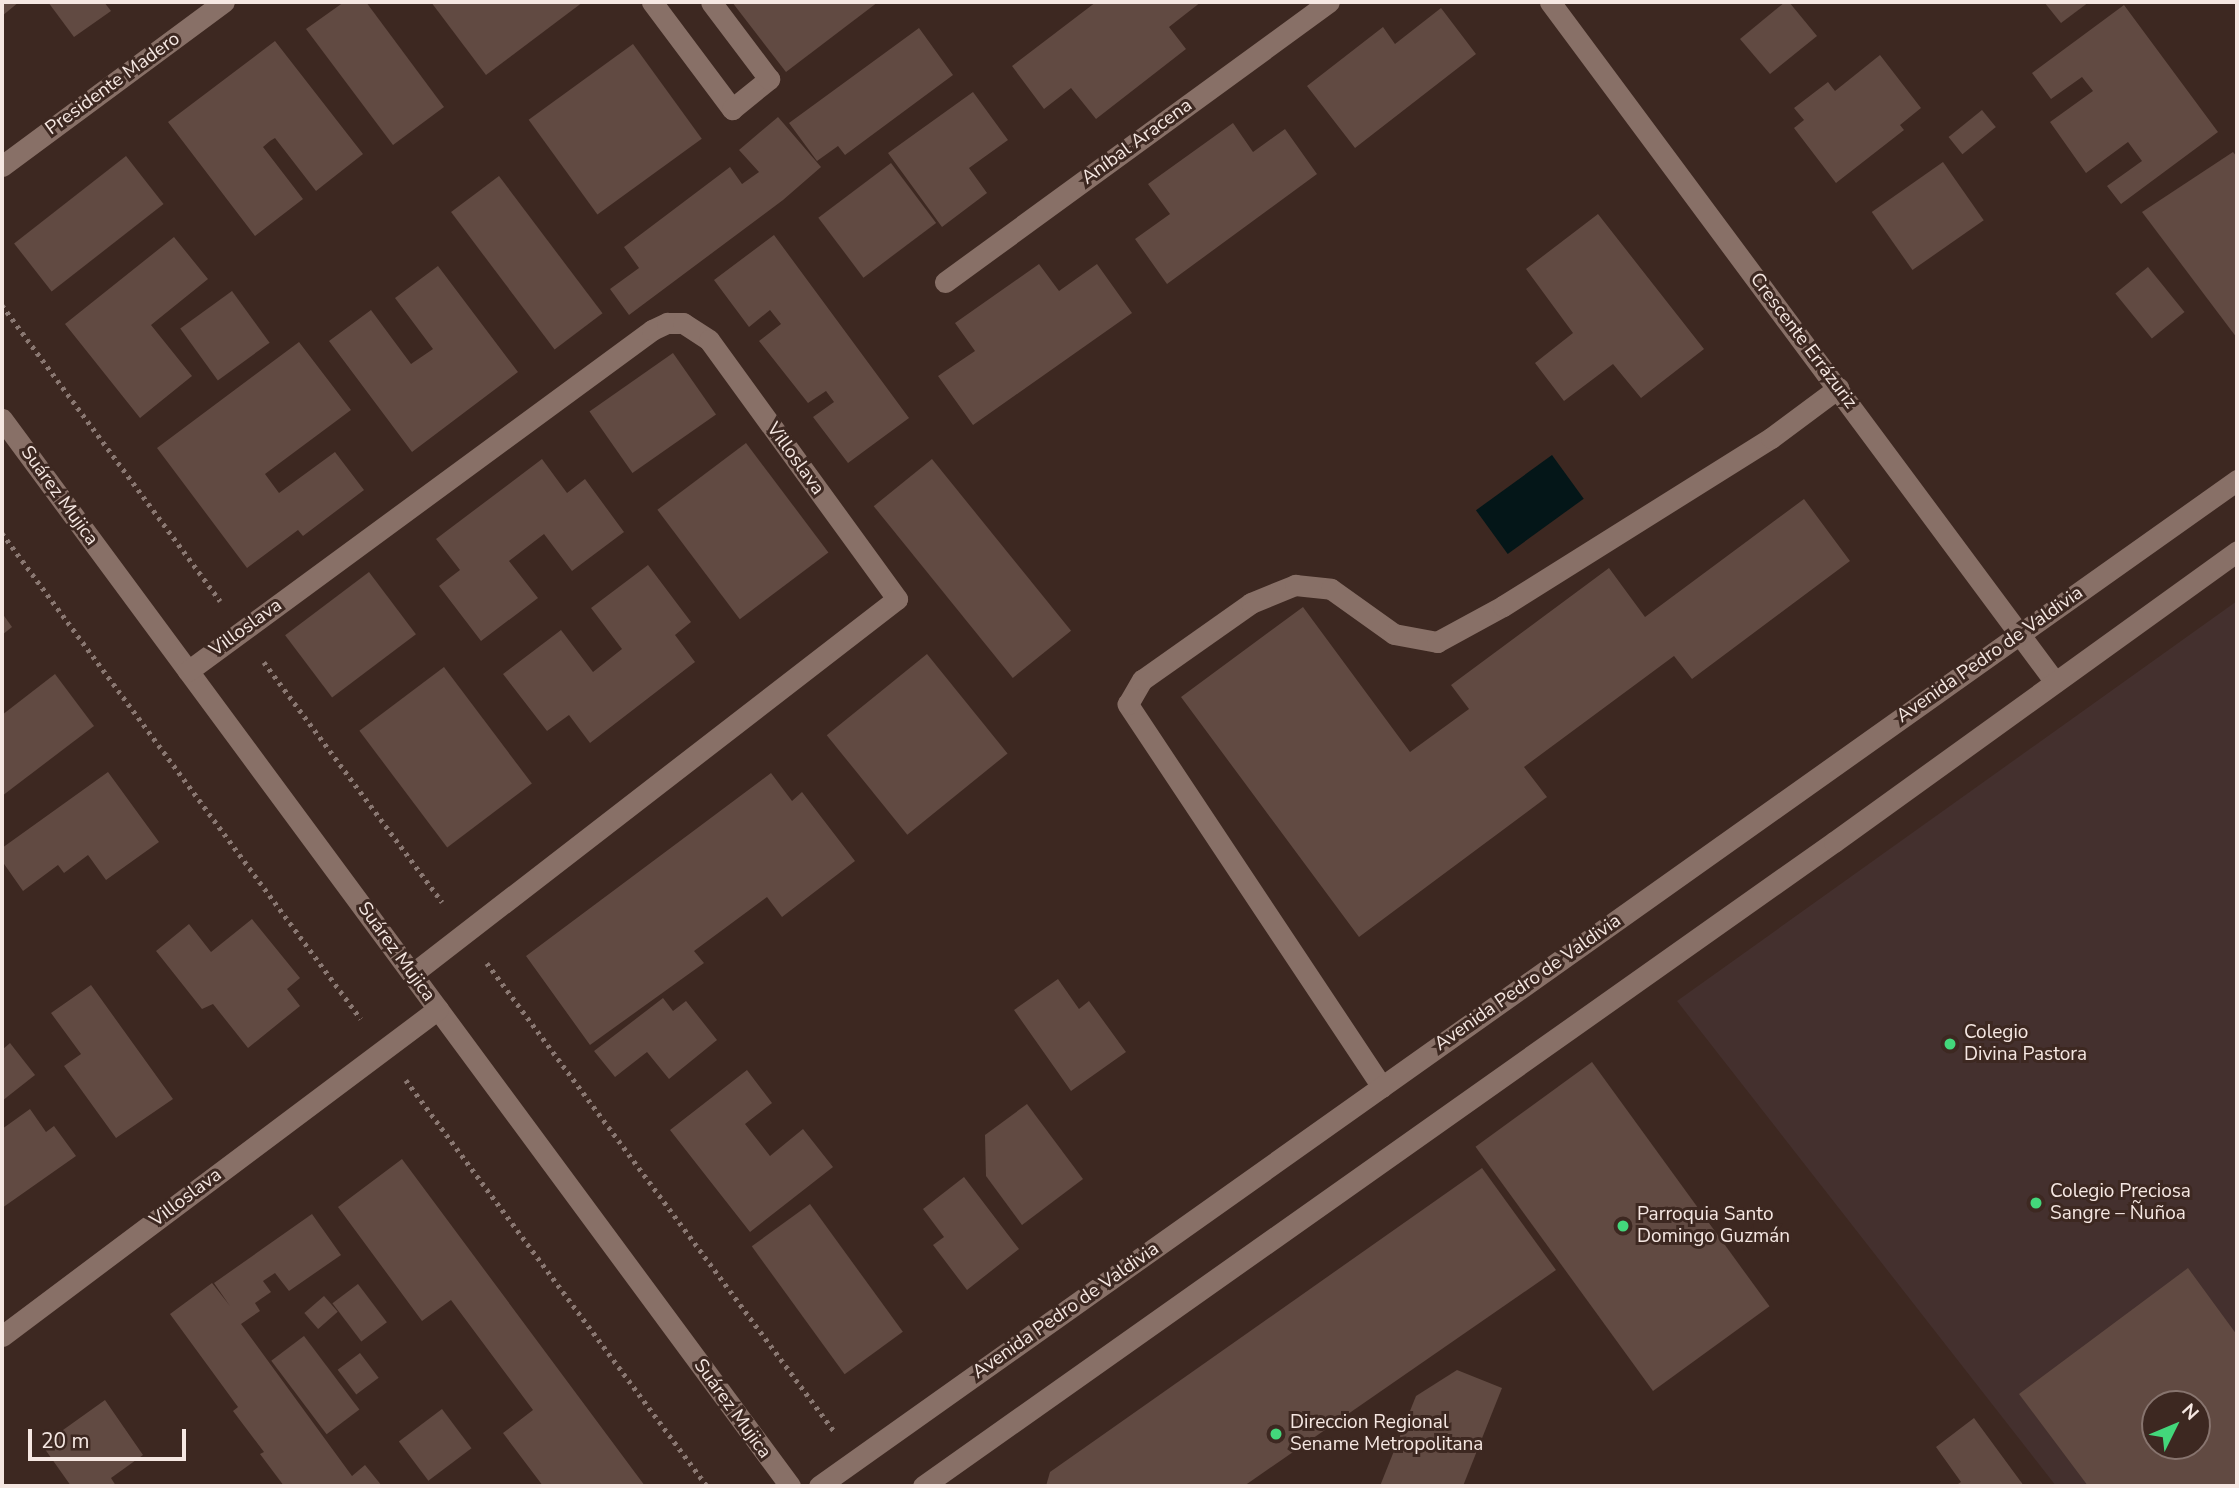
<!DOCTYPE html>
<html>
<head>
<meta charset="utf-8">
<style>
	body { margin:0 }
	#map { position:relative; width:2239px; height:1488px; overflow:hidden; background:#3d2821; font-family:"Nunito Sans",sans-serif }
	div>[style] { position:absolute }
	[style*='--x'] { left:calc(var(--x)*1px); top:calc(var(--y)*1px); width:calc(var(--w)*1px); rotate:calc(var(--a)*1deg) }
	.education>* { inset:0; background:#44302e }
	.water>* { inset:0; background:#041618; transform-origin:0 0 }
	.building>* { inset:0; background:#614a42; transform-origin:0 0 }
	.path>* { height:4.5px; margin-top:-2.25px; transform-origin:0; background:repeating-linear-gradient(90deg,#8a7872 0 3.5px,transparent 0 8.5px) }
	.street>* { height:21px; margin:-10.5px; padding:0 10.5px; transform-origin:10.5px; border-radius:10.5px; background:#887067 }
	.secondary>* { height:21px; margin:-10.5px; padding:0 10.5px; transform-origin:10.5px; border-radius:10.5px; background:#887067 }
	.dots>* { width:19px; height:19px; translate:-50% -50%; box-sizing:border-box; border:4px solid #3d2821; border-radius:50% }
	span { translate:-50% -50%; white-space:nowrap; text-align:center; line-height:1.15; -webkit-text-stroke:6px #3d2821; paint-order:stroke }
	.street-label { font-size:19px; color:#f5e7e2 }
	.poi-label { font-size:19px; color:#f5e7e2 }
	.left { translate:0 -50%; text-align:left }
	.frame { position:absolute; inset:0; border:4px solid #f5e7e2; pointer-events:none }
	.north { position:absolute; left:2141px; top:1390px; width:70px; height:70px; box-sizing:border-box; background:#3d2821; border:2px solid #87746e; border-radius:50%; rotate:47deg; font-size:19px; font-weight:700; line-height:28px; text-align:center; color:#f5e7e2 }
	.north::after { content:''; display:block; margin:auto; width:24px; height:32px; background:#43d77b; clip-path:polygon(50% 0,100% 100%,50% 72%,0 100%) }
	.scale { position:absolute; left:28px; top:1429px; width:158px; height:32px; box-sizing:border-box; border:4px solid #f5e7e2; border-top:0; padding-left:9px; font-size:21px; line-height:24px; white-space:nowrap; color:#f5e7e2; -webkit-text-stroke:5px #3d2821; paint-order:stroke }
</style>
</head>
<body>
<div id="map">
	<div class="education">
		<i style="clip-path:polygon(evenodd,2237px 601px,2237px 1486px,2056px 1486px,1677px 1001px,2237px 601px,2155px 1404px,2197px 1404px,2197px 1446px,2155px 1446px,2155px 1404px)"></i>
	</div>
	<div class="water">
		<i style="left:1552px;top:455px;width:54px;height:94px;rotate:54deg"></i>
	</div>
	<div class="building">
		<i style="clip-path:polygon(2px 2px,19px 2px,2px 16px)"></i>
		<i style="clip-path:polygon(48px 2px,104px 2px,111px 11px,74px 37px)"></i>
		<i style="clip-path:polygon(344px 2px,366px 2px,444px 107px,393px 145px,306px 29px)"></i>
		<i style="clip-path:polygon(431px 2px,583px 2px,486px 75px)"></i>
		<i style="clip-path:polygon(732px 2px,878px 2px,786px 72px)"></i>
		<i style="clip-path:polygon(1096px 2px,1201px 2px,1169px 27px,1186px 49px,1096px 119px,1071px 88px,1044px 109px,1012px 66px)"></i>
		<i style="clip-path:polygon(1785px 2px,1789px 2px,1817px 36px,1770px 74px,1740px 39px)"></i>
		<i style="clip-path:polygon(2044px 2px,2089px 2px,2061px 23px)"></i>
		<i style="clip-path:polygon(2124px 5px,2218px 132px,2121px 204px,2107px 186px,2142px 161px,2128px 142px,2086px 173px,2050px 122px,2093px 91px,2082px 77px,2051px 99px,2032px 73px)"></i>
		<i style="clip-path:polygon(1441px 8px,1476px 54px,1355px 148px,1307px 86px,1383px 27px,1395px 44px)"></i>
		<i style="clip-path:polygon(919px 28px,953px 75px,845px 155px,838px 146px,817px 161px,789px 123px)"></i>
		<i style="clip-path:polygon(275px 41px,363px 154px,316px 191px,275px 138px,270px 141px,263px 147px,303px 199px,255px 236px,168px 122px)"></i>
		<i style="left:633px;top:44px;width:117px;height:129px;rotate:54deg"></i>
		<i style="clip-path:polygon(1880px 55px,1921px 108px,1900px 125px,1904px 130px,1836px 183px,1794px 128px,1804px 120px,1794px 108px,1828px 82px,1835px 91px)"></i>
		<i style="clip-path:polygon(973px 92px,1008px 140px,969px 168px,987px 193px,942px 227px,888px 153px)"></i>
		<i style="left:1982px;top:110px;width:22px;height:43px;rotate:51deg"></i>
		<i style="clip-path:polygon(778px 117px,821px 167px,783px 200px,629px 315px,610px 289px,639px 268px,624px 247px,730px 167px,742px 184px,759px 172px,739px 150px)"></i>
		<i style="clip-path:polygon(1233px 123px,1253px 152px,1285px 129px,1317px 174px,1167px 284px,1135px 239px,1170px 214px,1148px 184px)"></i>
		<i style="clip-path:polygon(2233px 152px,2237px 157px,2237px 338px,2142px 212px)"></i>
		<i style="left:126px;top:156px;width:61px;height:142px;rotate:52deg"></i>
		<i style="left:1943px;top:162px;width:71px;height:87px;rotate:55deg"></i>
		<i style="left:891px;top:163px;width:75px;height:91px;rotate:53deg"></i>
		<i style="left:499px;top:176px;width:172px;height:60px;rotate:53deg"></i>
		<i style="clip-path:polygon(1598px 214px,1704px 349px,1641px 398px,1613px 364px,1564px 401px,1535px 363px,1573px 333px,1526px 269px)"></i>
		<i style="clip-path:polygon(774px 235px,909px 418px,848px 463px,813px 417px,834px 402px,826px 391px,808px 403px,759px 341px,781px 324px,770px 310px,749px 327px,714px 280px)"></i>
		<i style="clip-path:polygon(174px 237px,208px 279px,151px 325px,192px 376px,140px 418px,65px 324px)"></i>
		<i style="clip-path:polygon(1039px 264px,1059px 291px,1097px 264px,1132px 313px,973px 425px,938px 376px,975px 351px,955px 323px)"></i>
		<i style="clip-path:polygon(438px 266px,518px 372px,412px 452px,329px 341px,371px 310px,411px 364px,433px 349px,395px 298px)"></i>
		<i style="left:2148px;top:267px;width:58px;height:42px;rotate:51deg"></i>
		<i style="left:232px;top:291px;width:64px;height:64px;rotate:54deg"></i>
		<i style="clip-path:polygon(299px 342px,351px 410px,265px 474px,279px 493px,335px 452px,364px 490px,303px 536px,298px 530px,247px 568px,157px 448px)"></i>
		<i style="left:673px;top:353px;width:75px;height:102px;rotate:55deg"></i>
		<i style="left:746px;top:443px;width:137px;height:111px;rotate:53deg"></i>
		<i style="clip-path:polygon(542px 459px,567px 493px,585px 479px,624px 532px,572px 571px,544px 534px,509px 561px,538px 598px,481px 641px,439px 586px,460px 570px,436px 539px)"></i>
		<i style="left:932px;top:459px;width:221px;height:75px;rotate:51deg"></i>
		<i style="clip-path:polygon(1804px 499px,1850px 561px,1692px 679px,1674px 656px,1524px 767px,1547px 797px,1359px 937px,1181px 697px,1303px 607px,1410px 752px,1469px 709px,1451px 685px,1609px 568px,1645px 617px)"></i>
		<i style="clip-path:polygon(648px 565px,691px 622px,675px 635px,695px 662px,590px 743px,569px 715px,547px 731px,503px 674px,561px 630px,593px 672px,622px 649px,591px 608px)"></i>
		<i style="left:369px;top:572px;width:78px;height:105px;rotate:53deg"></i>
		<i style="clip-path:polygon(2px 613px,12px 627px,2px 635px)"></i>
		<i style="left:927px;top:654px;width:128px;height:129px;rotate:51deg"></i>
		<i style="left:444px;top:667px;width:146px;height:106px;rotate:53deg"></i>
		<i style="clip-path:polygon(55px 674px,94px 726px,2px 796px,2px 715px)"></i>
		<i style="clip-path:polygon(108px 772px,159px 842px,106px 880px,88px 855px,64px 873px,58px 865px,23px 891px,2px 861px,2px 848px)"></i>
		<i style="clip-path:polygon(771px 773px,792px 801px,802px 792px,855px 861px,782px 917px,767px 897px,694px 951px,704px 963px,590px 1045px,526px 956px)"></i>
		<i style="clip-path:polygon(252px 919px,300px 978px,287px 989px,300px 1006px,248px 1048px,213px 1004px,202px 1009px,156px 951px,189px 924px,211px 952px)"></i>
		<i style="clip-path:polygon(1058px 979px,1079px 1009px,1089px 1001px,1126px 1052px,1071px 1091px,1014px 1010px)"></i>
		<i style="clip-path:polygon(91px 985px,173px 1099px,116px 1138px,64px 1066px,81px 1054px,51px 1013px)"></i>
		<i style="clip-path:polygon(663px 998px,673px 1011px,686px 1001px,717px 1040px,669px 1079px,647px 1052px,615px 1077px,594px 1051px)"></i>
		<i style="clip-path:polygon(10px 1043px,35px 1075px,2px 1101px,2px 1050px)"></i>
		<i style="left:1592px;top:1062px;width:302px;height:144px;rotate:54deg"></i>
		<i style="clip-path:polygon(747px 1070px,772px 1103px,745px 1124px,770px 1156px,803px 1129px,833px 1167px,750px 1232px,670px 1130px)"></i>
		<i style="clip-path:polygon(1027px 1104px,1083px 1179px,1022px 1225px,986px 1176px,985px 1135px)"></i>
		<i style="clip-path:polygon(30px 1109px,46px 1132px,54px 1126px,76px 1156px,2px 1208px,2px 1129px)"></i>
		<i style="clip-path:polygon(402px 1159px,645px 1486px,543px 1486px,503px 1433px,533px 1410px,451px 1300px,422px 1321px,338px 1207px)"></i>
		<i style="clip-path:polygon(1482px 1168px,1556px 1270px,1244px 1486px,1046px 1486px,1050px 1472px)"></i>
		<i style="clip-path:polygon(964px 1177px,1019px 1249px,967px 1290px,933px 1245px,944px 1237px,923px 1209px)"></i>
		<i style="left:810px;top:1204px;width:158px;height:72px;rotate:54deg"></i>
		<i style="clip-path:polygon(312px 1214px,341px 1255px,289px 1291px,275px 1273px,263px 1281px,271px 1292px,255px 1303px,260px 1311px,241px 1324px,352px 1476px,365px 1465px,382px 1486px,284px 1486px,260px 1454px,264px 1452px,233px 1411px,238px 1407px,170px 1314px,212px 1283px,230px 1306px,214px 1283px)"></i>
		<i style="clip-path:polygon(evenodd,2188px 1268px,2237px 1335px,2237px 1486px,2088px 1486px,2019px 1394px,2188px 1268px,2155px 1404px,2197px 1404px,2197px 1446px,2155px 1446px,2155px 1404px)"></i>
		<i style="left:358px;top:1284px;width:48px;height:32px;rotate:53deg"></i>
		<i style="left:324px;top:1296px;width:21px;height:26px;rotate:49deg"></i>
		<i style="left:304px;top:1336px;width:92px;height:41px;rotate:53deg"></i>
		<i style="left:360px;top:1353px;width:31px;height:28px;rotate:53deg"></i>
		<i style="clip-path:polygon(1457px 1370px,1502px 1388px,1463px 1486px,1380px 1486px,1416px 1396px)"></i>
		<i style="clip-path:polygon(105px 1400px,143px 1455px,111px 1478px,116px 1486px,71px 1486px,42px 1445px)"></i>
		<i style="left:442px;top:1409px;width:49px;height:54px;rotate:53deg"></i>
		<i style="clip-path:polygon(1974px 1418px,2024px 1486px,1955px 1486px,1961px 1482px,1936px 1447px)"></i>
	</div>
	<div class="path">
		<i style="--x:2;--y:305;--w:368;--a:53.6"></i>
		<i style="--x:2;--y:533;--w:604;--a:53.55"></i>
		<i style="--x:264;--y:662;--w:299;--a:53.4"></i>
		<i style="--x:487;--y:963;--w:583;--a:53.44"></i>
		<i style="--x:406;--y:1080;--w:505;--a:53.45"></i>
	</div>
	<div class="street">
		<i style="--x:652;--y:2;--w:134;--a:53.2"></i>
		<i style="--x:732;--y:109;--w:48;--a:-39"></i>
		<i style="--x:769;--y:79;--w:96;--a:-127"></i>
		<i style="--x:1550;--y:2;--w:847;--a:53.4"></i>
		<i style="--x:2;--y:166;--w:276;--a:-36.5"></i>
		<i style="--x:945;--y:282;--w:475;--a:-36.1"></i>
		<i style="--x:2;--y:419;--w:1326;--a:53.55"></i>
		<i style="--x:188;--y:671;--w:576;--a:-36.31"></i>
		<i style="--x:652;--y:330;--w:17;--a:-25"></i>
		<i style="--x:667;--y:323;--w:16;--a:0"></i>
		<i style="--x:683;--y:323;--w:31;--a:33"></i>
		<i style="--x:709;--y:340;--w:320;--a:54"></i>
		<i style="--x:897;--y:599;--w:613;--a:142.29"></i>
		<i style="--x:1382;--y:1087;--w:460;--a:-123.6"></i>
		<i style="--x:1128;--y:704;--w:28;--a:-60"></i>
		<i style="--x:1142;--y:680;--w:133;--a:-35.2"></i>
		<i style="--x:1251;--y:603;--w:48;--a:-22.2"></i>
		<i style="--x:1295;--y:585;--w:36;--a:6"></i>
		<i style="--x:1331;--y:589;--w:77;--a:35.5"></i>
		<i style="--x:1394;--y:634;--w:44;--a:10.5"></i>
		<i style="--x:1437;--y:642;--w:75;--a:-28.6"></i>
		<i style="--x:1503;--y:606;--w:316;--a:-32.1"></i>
		<i style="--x:1771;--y:438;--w:84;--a:-36.7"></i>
		<i style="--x:2;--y:1336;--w:545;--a:-36.87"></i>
	</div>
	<div class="secondary">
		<i style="--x:819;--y:1486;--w:1739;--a:-35.35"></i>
		<i style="--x:923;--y:1486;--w:1116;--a:-35.26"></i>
		<i style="--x:1834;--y:842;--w:497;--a:-35.8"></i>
	</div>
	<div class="dots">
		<i style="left:1950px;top:1044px;background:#43d77b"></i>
		<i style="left:2036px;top:1203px;background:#43d77b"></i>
		<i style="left:1623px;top:1226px;background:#43d77b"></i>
		<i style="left:1276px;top:1434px;background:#43d77b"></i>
	</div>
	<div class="street-label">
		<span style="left:113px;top:84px;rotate:-36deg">Presidente Madero</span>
		<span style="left:1137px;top:142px;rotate:-36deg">Aníbal Aracena</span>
		<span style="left:1803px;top:341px;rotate:53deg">Crescente Errázuriz</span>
		<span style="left:795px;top:459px;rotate:54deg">Villoslava</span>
		<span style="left:59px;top:496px;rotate:54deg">Suárez Mujica</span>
		<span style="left:246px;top:628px;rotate:-36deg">Villoslava</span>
		<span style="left:1990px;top:655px;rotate:-35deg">Avenida Pedro de Valdivia</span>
		<span style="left:396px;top:952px;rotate:54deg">Suárez Mujica</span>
		<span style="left:1528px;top:983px;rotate:-35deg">Avenida Pedro de Valdivia</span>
		<span style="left:186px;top:1198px;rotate:-37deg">Villoslava</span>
		<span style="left:1066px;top:1311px;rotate:-35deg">Avenida Pedro de Valdivia</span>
		<span style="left:732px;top:1409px;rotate:54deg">Suárez Mujica</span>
	</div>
	<div class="poi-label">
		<span class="left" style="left:1964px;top:1044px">Colegio<br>Divina Pastora</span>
		<span class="left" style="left:2050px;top:1203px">Colegio Preciosa<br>Sangre – Ñuñoa</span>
		<span class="left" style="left:1637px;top:1226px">Parroquia Santo<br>Domingo Guzmán</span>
		<span class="left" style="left:1290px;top:1434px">Direccion Regional<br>Sename Metropolitana</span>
	</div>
	<div class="frame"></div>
	<div class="north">N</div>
	<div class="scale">20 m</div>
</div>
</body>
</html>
